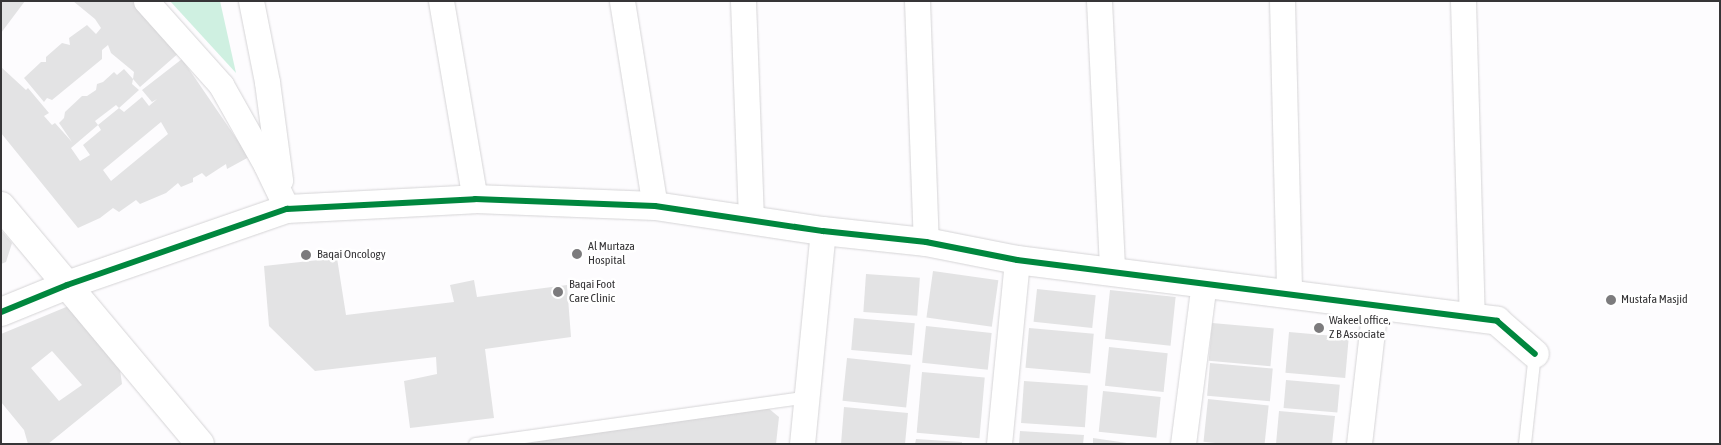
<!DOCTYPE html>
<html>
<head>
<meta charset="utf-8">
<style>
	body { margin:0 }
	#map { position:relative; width:1721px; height:445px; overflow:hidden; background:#fdfcfe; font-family:"Asap Condensed",sans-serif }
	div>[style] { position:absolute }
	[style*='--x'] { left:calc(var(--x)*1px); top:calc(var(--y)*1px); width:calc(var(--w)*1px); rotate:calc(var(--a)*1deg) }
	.green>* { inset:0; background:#cff0e1 }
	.building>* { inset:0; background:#e3e3e4; transform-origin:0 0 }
	.roads { filter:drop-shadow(0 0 1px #d5d4d6) drop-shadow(0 0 1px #d5d4d6) }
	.service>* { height:12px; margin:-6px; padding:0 6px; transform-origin:6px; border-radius:6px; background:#fff }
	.minor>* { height:25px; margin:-12.5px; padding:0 12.5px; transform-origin:12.5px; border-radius:12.5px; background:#fff }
	.tertiary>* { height:28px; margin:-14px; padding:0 14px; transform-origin:14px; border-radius:14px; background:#fff }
	.cycleway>* { height:6px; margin:-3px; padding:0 3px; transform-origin:3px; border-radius:3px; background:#00873e }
	.dots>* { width:14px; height:14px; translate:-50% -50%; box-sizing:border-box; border:2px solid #fff; border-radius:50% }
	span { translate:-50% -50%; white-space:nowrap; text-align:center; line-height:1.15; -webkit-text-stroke:5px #fff; paint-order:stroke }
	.poi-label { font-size:12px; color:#363537 }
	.left { translate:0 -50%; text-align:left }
	.frame { position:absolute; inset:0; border:2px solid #363537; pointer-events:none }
</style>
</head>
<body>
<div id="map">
	<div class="green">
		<i style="clip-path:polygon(170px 1px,220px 1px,236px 73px)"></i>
	</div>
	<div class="building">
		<i style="clip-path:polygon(1px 1px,25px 1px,1px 33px)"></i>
		<i style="clip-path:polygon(73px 1px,139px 1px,181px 51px,140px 87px,133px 79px,134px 72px,111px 53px,108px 45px,102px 50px,102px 59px,52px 100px,47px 98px,44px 102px,24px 78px,41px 62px,46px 62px,46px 57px,62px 43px,70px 45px,69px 38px,87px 25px,96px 34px,101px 28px,95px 19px)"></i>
		<i style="clip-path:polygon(evenodd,182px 59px,249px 157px,227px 169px,226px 164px,206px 177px,202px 173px,193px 178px,193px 182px,181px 187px,178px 183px,166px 193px,140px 204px,136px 200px,119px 212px,113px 208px,100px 218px,78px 228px,1px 133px,1px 67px,26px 90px,28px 88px,49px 113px,44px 116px,52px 125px,55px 123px,72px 142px,59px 123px,64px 118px,65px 112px,82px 96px,87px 96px,96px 90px,97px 84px,103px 82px,114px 72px,117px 75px,124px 69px,133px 79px,132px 84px,139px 90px,119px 108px,116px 105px,95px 121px,98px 125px,119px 108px,124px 112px,142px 97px,149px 106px,157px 99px,152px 102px,142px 90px,182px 59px,161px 122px,168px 134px,111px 181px,103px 170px,161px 122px,182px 59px,98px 125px,101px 130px,83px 145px,90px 155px,80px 161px,71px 148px,98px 125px)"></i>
		<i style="clip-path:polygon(1px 230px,12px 243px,6px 262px,1px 264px)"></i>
		<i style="clip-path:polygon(337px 258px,346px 315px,454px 302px,450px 285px,474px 280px,477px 297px,567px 285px,571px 337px,485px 349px,494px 418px,410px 428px,404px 381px,437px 374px,436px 357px,315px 371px,269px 326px,264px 266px)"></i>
		<i style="left:933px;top:271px;width:66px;height:47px;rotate:8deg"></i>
		<i style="left:866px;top:274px;width:54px;height:38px;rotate:4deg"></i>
		<i style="left:1037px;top:289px;width:59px;height:33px;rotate:6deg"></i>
		<i style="left:1110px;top:290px;width:66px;height:49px;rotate:6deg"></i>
		<i style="clip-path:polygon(evenodd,71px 305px,119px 362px,122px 384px,48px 444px,28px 444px,24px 430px,1px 402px,1px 334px,71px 305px,52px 351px,82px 385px,59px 401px,31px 368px,52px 351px)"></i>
		<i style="left:854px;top:318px;width:61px;height:32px;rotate:5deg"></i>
		<i style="left:1212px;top:323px;width:62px;height:38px;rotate:5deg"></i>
		<i style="left:926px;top:326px;width:66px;height:37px;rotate:6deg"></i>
		<i style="left:1029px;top:328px;width:65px;height:40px;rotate:5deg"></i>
		<i style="left:1289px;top:332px;width:60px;height:41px;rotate:5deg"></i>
		<i style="left:1109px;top:347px;width:59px;height:39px;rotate:6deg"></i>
		<i style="left:847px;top:358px;width:64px;height:43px;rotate:6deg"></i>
		<i style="left:1210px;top:363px;width:63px;height:33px;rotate:5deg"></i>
		<i style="left:922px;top:372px;width:63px;height:61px;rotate:5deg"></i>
		<i style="left:1286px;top:380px;width:54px;height:28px;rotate:5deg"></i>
		<i style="left:1024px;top:381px;width:64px;height:42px;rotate:4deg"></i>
		<i style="left:1103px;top:391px;width:58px;height:41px;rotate:6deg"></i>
		<i style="left:1208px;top:399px;width:61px;height:43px;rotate:6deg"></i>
		<i style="clip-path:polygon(844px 407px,908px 413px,905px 444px,841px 444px)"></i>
		<i style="clip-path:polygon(768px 408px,779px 417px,776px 444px,519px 444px)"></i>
		<i style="clip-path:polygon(1279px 411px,1335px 416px,1332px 444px,1276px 444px)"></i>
		<i style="clip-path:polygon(1020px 431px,1084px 435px,1083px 444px,1019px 444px)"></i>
		<i style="clip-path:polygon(1093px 438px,1127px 443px,1127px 444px,1093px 444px)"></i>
		<i style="clip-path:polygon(916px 439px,962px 442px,962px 444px,915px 444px)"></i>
	</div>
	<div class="roads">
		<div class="service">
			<i style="--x:475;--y:444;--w:336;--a:-8"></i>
			<i style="--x:1525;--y:444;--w:91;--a:-83.7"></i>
		</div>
		<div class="minor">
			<i style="--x:146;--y:1;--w:113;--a:48.2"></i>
			<i style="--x:221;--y:85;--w:92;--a:60.6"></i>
			<i style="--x:266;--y:165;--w:49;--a:64.5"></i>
			<i style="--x:251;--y:1;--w:83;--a:78.8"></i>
			<i style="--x:267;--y:82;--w:99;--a:82.4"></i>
			<i style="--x:441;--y:1;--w:201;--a:80.3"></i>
			<i style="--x:622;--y:1;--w:208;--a:80.9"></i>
			<i style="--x:743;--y:1;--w:219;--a:87.9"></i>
			<i style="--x:917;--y:1;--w:241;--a:87.9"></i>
			<i style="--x:1099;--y:1;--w:270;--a:87.2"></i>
			<i style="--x:1282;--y:1;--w:294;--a:88.6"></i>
			<i style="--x:1463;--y:1;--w:317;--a:88.4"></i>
			<i style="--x:802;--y:444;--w:214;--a:-84.4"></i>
			<i style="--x:999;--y:444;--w:185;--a:-84.4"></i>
			<i style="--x:1183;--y:444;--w:162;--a:-82.6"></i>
			<i style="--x:1359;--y:444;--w:139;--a:-83.4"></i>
		</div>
		<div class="tertiary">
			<i style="--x:1;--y:206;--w:310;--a:50.1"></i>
			<i style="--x:1;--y:312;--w:71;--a:-22.2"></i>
			<i style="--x:67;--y:285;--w:233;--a:-19.1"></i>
			<i style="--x:287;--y:209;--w:188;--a:-3"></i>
			<i style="--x:475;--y:199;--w:180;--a:2.2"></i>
			<i style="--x:655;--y:206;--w:170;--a:8.5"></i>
			<i style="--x:823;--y:231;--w:104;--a:6.1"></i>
			<i style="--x:926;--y:242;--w:93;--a:11.2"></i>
			<i style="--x:1017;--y:260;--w:484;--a:7.2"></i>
			<i style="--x:1497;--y:321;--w:50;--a:41"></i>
		</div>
	</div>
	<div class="cycleway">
		<i style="--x:1;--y:312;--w:71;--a:-22.2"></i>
		<i style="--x:67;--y:285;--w:233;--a:-19.1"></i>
		<i style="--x:287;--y:209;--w:188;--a:-3"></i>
		<i style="--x:475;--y:199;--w:180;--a:2.2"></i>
		<i style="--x:655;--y:206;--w:170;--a:8.5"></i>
		<i style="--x:823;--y:231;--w:104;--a:6.1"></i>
		<i style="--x:926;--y:242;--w:93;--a:11.2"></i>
		<i style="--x:1017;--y:260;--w:484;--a:7.2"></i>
		<i style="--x:1497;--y:321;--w:50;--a:41"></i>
	</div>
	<div class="dots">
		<i style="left:577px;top:254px;background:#7c7b7d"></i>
		<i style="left:306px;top:255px;background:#7c7b7d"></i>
		<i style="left:558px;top:292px;background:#7c7b7d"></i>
		<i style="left:1611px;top:300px;background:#7c7b7d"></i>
		<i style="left:1319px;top:328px;background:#7c7b7d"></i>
	</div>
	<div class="poi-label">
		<span class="left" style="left:588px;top:254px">Al Murtaza<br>Hospital</span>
		<span class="left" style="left:317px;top:255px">Baqai Oncology</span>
		<span class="left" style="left:569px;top:292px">Baqai Foot<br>Care Clinic</span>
		<span class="left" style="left:1621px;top:300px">Mustafa Masjid</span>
		<span class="left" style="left:1329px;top:328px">Wakeel office,<br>Z B Associate</span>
	</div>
	<div class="frame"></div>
</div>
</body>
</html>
